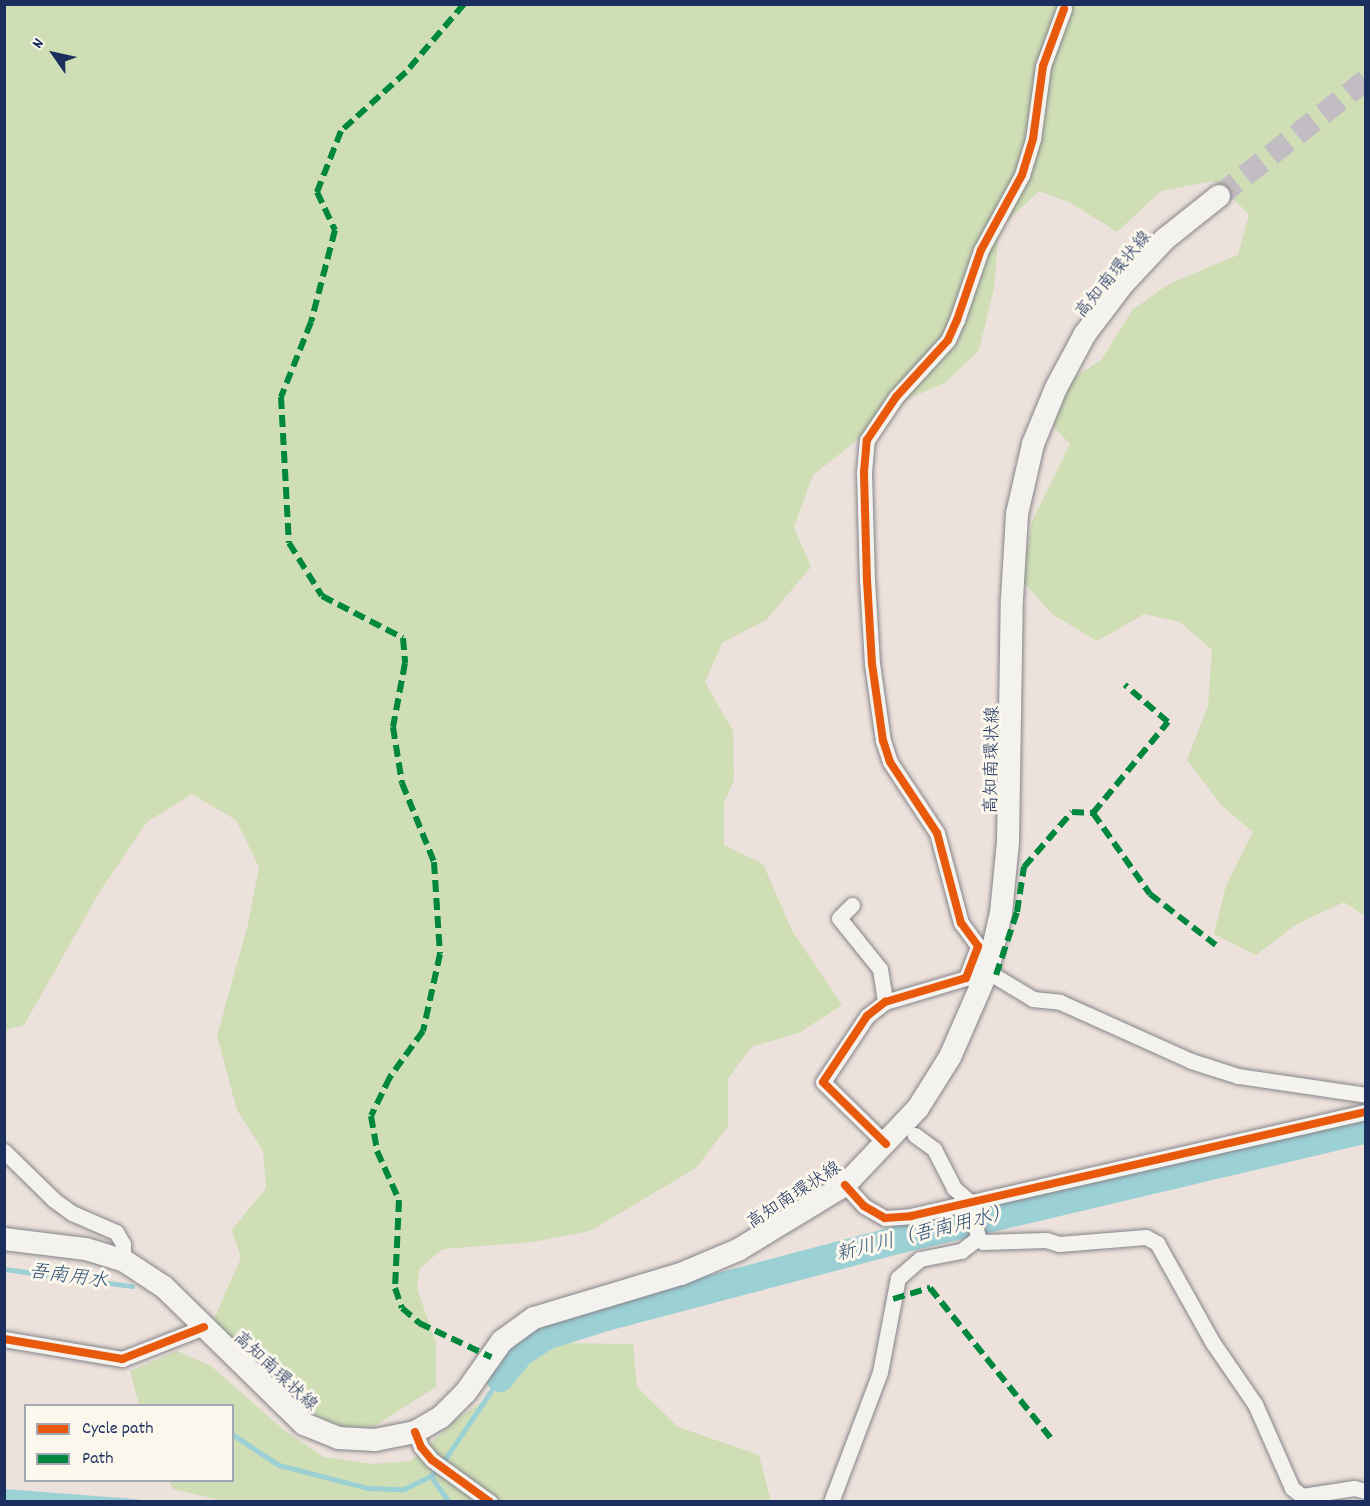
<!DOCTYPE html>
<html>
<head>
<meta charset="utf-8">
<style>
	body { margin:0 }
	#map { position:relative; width:1370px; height:1506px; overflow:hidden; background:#ece1db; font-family:Dekko,"Klee One",sans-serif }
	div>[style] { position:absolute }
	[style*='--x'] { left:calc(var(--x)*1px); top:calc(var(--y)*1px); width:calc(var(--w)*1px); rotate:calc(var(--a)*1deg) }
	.green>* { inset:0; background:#cfdeb5 }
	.water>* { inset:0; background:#9bd0d5 }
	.stream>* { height:4.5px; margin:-2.25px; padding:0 2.25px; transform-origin:2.25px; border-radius:2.25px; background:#9bd0d5 }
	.river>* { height:28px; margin:-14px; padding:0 14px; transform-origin:14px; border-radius:14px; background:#9bd0d5 }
	.primary-tunnel>* { height:22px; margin-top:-11px; transform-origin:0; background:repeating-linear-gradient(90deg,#c2bdc2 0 22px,transparent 0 33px) }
	.roads { filter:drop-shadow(0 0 2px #85848a) drop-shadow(0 0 2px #85848a) }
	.minor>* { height:15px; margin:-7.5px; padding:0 7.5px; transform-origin:7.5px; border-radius:7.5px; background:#f4f2ee }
	.primary>* { height:22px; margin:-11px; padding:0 11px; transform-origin:11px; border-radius:11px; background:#f4f2ee }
	.quiet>* { height:6px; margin-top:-3px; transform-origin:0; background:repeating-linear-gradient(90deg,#00873e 0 12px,transparent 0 18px) }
	.cycleway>* { height:8px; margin:-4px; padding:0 4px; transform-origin:4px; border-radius:4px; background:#e8590c }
	span { translate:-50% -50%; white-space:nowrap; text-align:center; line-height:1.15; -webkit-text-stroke:6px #fbf7ec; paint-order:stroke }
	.street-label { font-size:18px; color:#1b2f5e }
	.water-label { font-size:20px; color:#32557b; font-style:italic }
	.frame { position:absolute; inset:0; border:6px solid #1b2f5e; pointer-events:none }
	.legend { position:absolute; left:24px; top:1404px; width:210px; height:78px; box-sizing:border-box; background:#fbf7ec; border:2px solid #a1a7b3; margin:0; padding:8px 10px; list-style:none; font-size:18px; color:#1b2f5e }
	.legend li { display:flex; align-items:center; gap:12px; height:30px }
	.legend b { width:30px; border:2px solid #a1a7b3 }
	.north { position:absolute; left:24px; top:24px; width:60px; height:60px; -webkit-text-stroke:4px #fbf7ec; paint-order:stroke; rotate:304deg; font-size:16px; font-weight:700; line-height:24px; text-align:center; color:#1b2f5e }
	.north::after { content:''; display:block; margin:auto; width:21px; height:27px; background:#1b2f5e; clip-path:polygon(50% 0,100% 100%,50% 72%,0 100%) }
</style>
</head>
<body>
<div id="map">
	<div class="green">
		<i style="clip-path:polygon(5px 5px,1365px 5px,1365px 916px,1344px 902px,1297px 924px,1256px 955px,1214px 934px,1226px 886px,1253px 832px,1221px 805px,1187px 760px,1208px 706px,1212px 650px,1180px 622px,1144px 614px,1097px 641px,1052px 614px,1022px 580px,1032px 521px,1070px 444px,1053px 426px,1069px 381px,1102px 359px,1133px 309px,1171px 283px,1238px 255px,1249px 214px,1214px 181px,1161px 191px,1117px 232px,1071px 203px,1039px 191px,999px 229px,994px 288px,979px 350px,945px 383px,912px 397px,813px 475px,794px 527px,811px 567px,766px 620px,722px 643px,705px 682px,733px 731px,734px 780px,724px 803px,724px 845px,763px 864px,792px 931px,842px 1005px,799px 1033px,751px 1047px,728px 1079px,728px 1126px,696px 1168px,590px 1231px,533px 1242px,443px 1249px,420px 1268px,417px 1288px,436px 1343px,436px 1387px,363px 1433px,325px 1422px,275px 1390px,212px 1323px,241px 1258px,232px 1230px,266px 1188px,263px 1151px,237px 1110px,217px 1036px,248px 924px,259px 867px,236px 820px,192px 794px,147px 822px,100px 891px,24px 1025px,5px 1030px)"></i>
		<i style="clip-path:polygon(562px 1343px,633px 1344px,637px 1387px,678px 1427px,759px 1455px,771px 1501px,224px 1501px,173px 1489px,169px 1481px,232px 1480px,232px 1406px,139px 1405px,130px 1371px,177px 1351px,211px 1366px,284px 1430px,324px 1457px,372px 1464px,411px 1461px,452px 1423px,497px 1391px,523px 1364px)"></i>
	</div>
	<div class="water">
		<i style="clip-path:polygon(4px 1489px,134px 1499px,147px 1501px,5px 1501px)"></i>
	</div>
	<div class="stream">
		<i style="--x:4;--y:1269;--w:129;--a:7.6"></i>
		<i style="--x:232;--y:1434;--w:56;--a:33.4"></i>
		<i style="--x:279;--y:1465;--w:92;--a:14.5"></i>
		<i style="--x:368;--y:1488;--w:36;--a:2"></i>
		<i style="--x:404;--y:1489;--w:30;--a:-26"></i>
		<i style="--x:431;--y:1476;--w:8;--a:-50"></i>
		<i style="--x:445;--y:1459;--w:98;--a:-55.8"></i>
		<i style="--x:431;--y:1476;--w:32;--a:55"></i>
	</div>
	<div class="river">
		<i style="--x:500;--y:1378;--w:32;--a:-51"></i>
		<i style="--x:520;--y:1353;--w:31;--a:-33"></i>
		<i style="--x:546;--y:1336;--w:63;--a:-17.6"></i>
		<i style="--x:606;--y:1317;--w:306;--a:-14.8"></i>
		<i style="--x:902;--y:1239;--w:477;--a:-13.3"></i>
	</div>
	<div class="primary-tunnel">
		<i style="--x:1219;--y:196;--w:187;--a:-38.3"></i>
	</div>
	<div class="roads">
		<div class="minor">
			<i style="--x:852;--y:905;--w:18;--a:135"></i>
			<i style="--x:839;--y:918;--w:65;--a:51.2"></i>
			<i style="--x:880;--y:969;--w:33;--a:81"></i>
			<i style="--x:980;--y:967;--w:62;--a:31.1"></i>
			<i style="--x:1033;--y:999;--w:27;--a:6"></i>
			<i style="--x:1060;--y:1002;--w:144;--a:24.2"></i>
			<i style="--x:1191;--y:1061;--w:49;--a:17.7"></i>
			<i style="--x:1238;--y:1076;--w:129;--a:8.4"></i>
			<i style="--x:886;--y:1144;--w:88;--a:-135.5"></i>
			<i style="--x:823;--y:1082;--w:79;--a:-56.3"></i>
			<i style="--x:867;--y:1016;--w:23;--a:-38"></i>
			<i style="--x:885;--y:1002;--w:84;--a:-16.5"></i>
			<i style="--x:966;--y:978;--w:34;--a:-69"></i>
			<i style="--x:978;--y:946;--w:29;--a:-126"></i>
			<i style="--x:961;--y:923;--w:93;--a:-104.9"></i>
			<i style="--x:937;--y:833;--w:85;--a:-123.5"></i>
			<i style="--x:890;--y:762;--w:22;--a:-108"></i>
			<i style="--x:883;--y:741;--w:78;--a:-98.1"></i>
			<i style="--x:872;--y:664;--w:83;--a:-93.4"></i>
			<i style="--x:867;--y:581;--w:109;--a:-91.6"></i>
			<i style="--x:864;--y:472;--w:32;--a:-85"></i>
			<i style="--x:867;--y:440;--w:52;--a:-56"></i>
			<i style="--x:896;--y:397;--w:77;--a:-47.6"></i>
			<i style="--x:948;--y:340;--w:22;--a:-66"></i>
			<i style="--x:957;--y:320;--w:74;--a:-71.1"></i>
			<i style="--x:981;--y:250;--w:85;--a:-61.3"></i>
			<i style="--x:1022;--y:175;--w:38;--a:-73"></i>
			<i style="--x:1033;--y:139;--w:74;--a:-82.2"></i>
			<i style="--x:1043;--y:66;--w:61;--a:-69.8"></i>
			<i style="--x:4;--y:1151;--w:70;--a:44.4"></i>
			<i style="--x:54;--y:1200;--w:22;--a:36"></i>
			<i style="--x:72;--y:1213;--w:48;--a:23.4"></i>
			<i style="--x:116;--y:1232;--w:14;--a:60"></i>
			<i style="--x:123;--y:1244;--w:16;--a:90"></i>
			<i style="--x:845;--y:1185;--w:28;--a:48"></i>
			<i style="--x:864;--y:1206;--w:24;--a:30"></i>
			<i style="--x:885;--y:1218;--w:26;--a:-4"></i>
			<i style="--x:911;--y:1216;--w:467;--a:-12.9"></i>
			<i style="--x:978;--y:1238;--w:6;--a:39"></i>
			<i style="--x:983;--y:1242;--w:63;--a:-1.8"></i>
			<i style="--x:1046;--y:1240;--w:14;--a:17"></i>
			<i style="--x:1059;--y:1244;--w:87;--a:-4.6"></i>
			<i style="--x:1146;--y:1237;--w:13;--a:29"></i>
			<i style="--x:1157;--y:1243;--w:115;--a:60.8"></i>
			<i style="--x:1213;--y:1343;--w:74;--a:55.5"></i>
			<i style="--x:1255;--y:1404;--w:92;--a:66.2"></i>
			<i style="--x:1292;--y:1488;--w:13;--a:39"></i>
			<i style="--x:1302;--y:1496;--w:53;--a:-8.7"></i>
			<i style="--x:1354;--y:1488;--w:12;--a:14"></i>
			<i style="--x:4;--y:1339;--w:120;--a:9.6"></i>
			<i style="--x:122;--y:1359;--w:88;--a:-21.3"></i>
			<i style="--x:415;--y:1432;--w:16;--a:68"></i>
			<i style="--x:421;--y:1447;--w:17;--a:50"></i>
			<i style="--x:432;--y:1460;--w:72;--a:35.9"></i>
			<i style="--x:831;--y:1502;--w:139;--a:-69.3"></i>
			<i style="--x:880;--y:1372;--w:96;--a:-79.2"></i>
			<i style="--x:898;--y:1278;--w:29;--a:-41"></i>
			<i style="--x:920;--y:1259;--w:42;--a:-11"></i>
			<i style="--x:961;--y:1251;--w:21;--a:-37"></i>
			<i style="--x:978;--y:1238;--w:36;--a:-101"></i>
			<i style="--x:971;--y:1203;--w:23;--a:-139"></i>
			<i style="--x:954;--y:1188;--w:44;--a:-117.1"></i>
			<i style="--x:934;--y:1149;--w:24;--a:-144"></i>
		</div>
		<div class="primary">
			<i style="--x:4;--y:1239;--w:83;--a:7"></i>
			<i style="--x:86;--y:1249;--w:39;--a:17"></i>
			<i style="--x:123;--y:1260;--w:49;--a:33.4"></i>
			<i style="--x:164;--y:1287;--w:196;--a:44.4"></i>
			<i style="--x:304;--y:1424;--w:37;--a:22"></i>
			<i style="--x:338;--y:1438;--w:37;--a:3"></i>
			<i style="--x:375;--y:1440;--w:41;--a:-11.3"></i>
			<i style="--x:415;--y:1432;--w:30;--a:-30"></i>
			<i style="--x:441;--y:1417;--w:35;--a:-45"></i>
			<i style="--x:466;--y:1392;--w:62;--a:-54.8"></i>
			<i style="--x:502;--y:1341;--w:39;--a:-36"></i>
			<i style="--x:534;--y:1318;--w:153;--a:-16.7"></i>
			<i style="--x:681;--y:1274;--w:62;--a:-22.8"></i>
			<i style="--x:738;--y:1250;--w:125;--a:-31.3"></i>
			<i style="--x:845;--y:1185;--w:106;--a:-46.5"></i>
			<i style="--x:918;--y:1108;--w:60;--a:-57.9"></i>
			<i style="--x:950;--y:1057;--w:95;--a:-66.4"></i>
			<i style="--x:988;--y:970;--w:58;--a:-77.2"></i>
			<i style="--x:1001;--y:913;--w:71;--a:-84.4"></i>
			<i style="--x:1008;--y:842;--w:243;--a:-89.1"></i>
			<i style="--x:1012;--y:599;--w:85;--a:-86.6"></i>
			<i style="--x:1017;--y:514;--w:72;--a:-77.1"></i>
			<i style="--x:1033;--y:444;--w:61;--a:-67.7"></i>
			<i style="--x:1056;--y:388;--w:61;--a:-61.8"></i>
			<i style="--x:1085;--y:334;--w:63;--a:-52.8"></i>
			<i style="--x:1123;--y:284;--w:62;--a:-47"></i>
			<i style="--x:1165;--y:239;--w:69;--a:-38.5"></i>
		</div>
	</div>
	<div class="quiet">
		<i style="--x:464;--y:4;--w:89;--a:130.5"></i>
		<i style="--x:406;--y:72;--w:88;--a:137.8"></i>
		<i style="--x:341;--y:131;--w:66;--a:111.5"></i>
		<i style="--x:317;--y:192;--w:42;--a:64.7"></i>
		<i style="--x:335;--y:230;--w:95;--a:104.6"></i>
		<i style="--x:311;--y:322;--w:81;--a:111.8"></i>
		<i style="--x:281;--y:397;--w:146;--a:86.9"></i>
		<i style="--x:289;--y:543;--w:62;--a:58.1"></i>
		<i style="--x:322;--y:596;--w:91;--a:27.4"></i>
		<i style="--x:403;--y:638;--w:25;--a:85"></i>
		<i style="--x:405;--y:663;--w:65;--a:100.6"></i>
		<i style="--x:393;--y:727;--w:57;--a:80.9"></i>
		<i style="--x:402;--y:783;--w:85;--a:67.9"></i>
		<i style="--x:434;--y:862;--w:92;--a:86.3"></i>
		<i style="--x:440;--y:954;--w:79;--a:102.4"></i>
		<i style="--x:423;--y:1031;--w:57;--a:125.7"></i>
		<i style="--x:390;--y:1077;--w:43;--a:116"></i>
		<i style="--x:371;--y:1116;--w:36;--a:80"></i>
		<i style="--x:377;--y:1151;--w:54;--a:65.8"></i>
		<i style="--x:399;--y:1200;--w:88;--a:92.6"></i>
		<i style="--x:395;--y:1288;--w:21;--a:71"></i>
		<i style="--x:402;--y:1308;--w:23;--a:41"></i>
		<i style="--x:419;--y:1323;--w:80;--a:25.3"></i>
		<i style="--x:1093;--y:813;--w:99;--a:54.9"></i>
		<i style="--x:1150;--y:894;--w:83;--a:37.7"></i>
		<i style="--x:996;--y:975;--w:66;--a:-71.6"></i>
		<i style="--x:1017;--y:912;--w:46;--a:-81.2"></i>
		<i style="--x:1024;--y:867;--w:73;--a:-48.9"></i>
		<i style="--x:1072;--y:812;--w:21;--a:3"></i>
		<i style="--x:1093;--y:813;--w:118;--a:-50.5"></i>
		<i style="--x:1168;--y:722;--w:57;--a:-139.3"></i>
		<i style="--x:893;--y:1299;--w:39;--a:-17"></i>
		<i style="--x:930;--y:1288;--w:195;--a:51.2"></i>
	</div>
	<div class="cycleway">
		<i style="--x:886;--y:1144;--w:88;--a:-135.5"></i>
		<i style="--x:823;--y:1082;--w:79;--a:-56.3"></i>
		<i style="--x:867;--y:1016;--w:23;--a:-38"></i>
		<i style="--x:885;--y:1002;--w:84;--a:-16.5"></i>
		<i style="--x:966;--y:978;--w:34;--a:-69"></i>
		<i style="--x:978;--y:946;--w:29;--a:-126"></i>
		<i style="--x:961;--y:923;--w:93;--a:-104.9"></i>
		<i style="--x:937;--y:833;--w:85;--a:-123.5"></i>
		<i style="--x:890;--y:762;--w:22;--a:-108"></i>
		<i style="--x:883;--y:741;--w:78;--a:-98.1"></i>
		<i style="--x:872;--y:664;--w:83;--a:-93.4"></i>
		<i style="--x:867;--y:581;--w:109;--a:-91.6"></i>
		<i style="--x:864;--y:472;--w:32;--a:-85"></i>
		<i style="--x:867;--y:440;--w:52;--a:-56"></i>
		<i style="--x:896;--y:397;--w:77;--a:-47.6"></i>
		<i style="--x:948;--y:340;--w:22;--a:-66"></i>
		<i style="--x:957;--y:320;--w:74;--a:-71.1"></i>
		<i style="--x:981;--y:250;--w:85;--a:-61.3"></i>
		<i style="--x:1022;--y:175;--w:38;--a:-73"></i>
		<i style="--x:1033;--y:139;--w:74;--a:-82.2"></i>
		<i style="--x:1043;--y:66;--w:61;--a:-69.8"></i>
		<i style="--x:845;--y:1185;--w:28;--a:48"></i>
		<i style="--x:864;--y:1206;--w:24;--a:30"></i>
		<i style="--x:885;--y:1218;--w:26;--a:-4"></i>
		<i style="--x:911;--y:1216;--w:467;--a:-12.9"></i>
		<i style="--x:4;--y:1339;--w:120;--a:9.6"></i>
		<i style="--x:122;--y:1359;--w:88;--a:-21.3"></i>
		<i style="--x:415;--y:1432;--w:16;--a:68"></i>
		<i style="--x:421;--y:1447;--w:17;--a:50"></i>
		<i style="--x:432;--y:1460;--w:72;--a:35.9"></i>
	</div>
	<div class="street-label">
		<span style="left:1115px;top:276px;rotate:-50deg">高知南環状線</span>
		<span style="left:994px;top:760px;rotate:-89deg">高知南環状線</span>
		<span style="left:795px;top:1197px;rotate:-33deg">高知南環状線</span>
		<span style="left:274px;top:1373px;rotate:43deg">高知南環状線</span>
	</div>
	<div class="water-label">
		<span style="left:924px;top:1235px;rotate:-14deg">新川川（吾南用水）</span>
		<span style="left:68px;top:1278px;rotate:8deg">吾南用水</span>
	</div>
	<div class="frame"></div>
	<ul class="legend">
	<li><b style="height:8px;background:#e8590c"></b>Cycle path</li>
	<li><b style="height:8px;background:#00873e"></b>Path</li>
	</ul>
	<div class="north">N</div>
</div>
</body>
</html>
